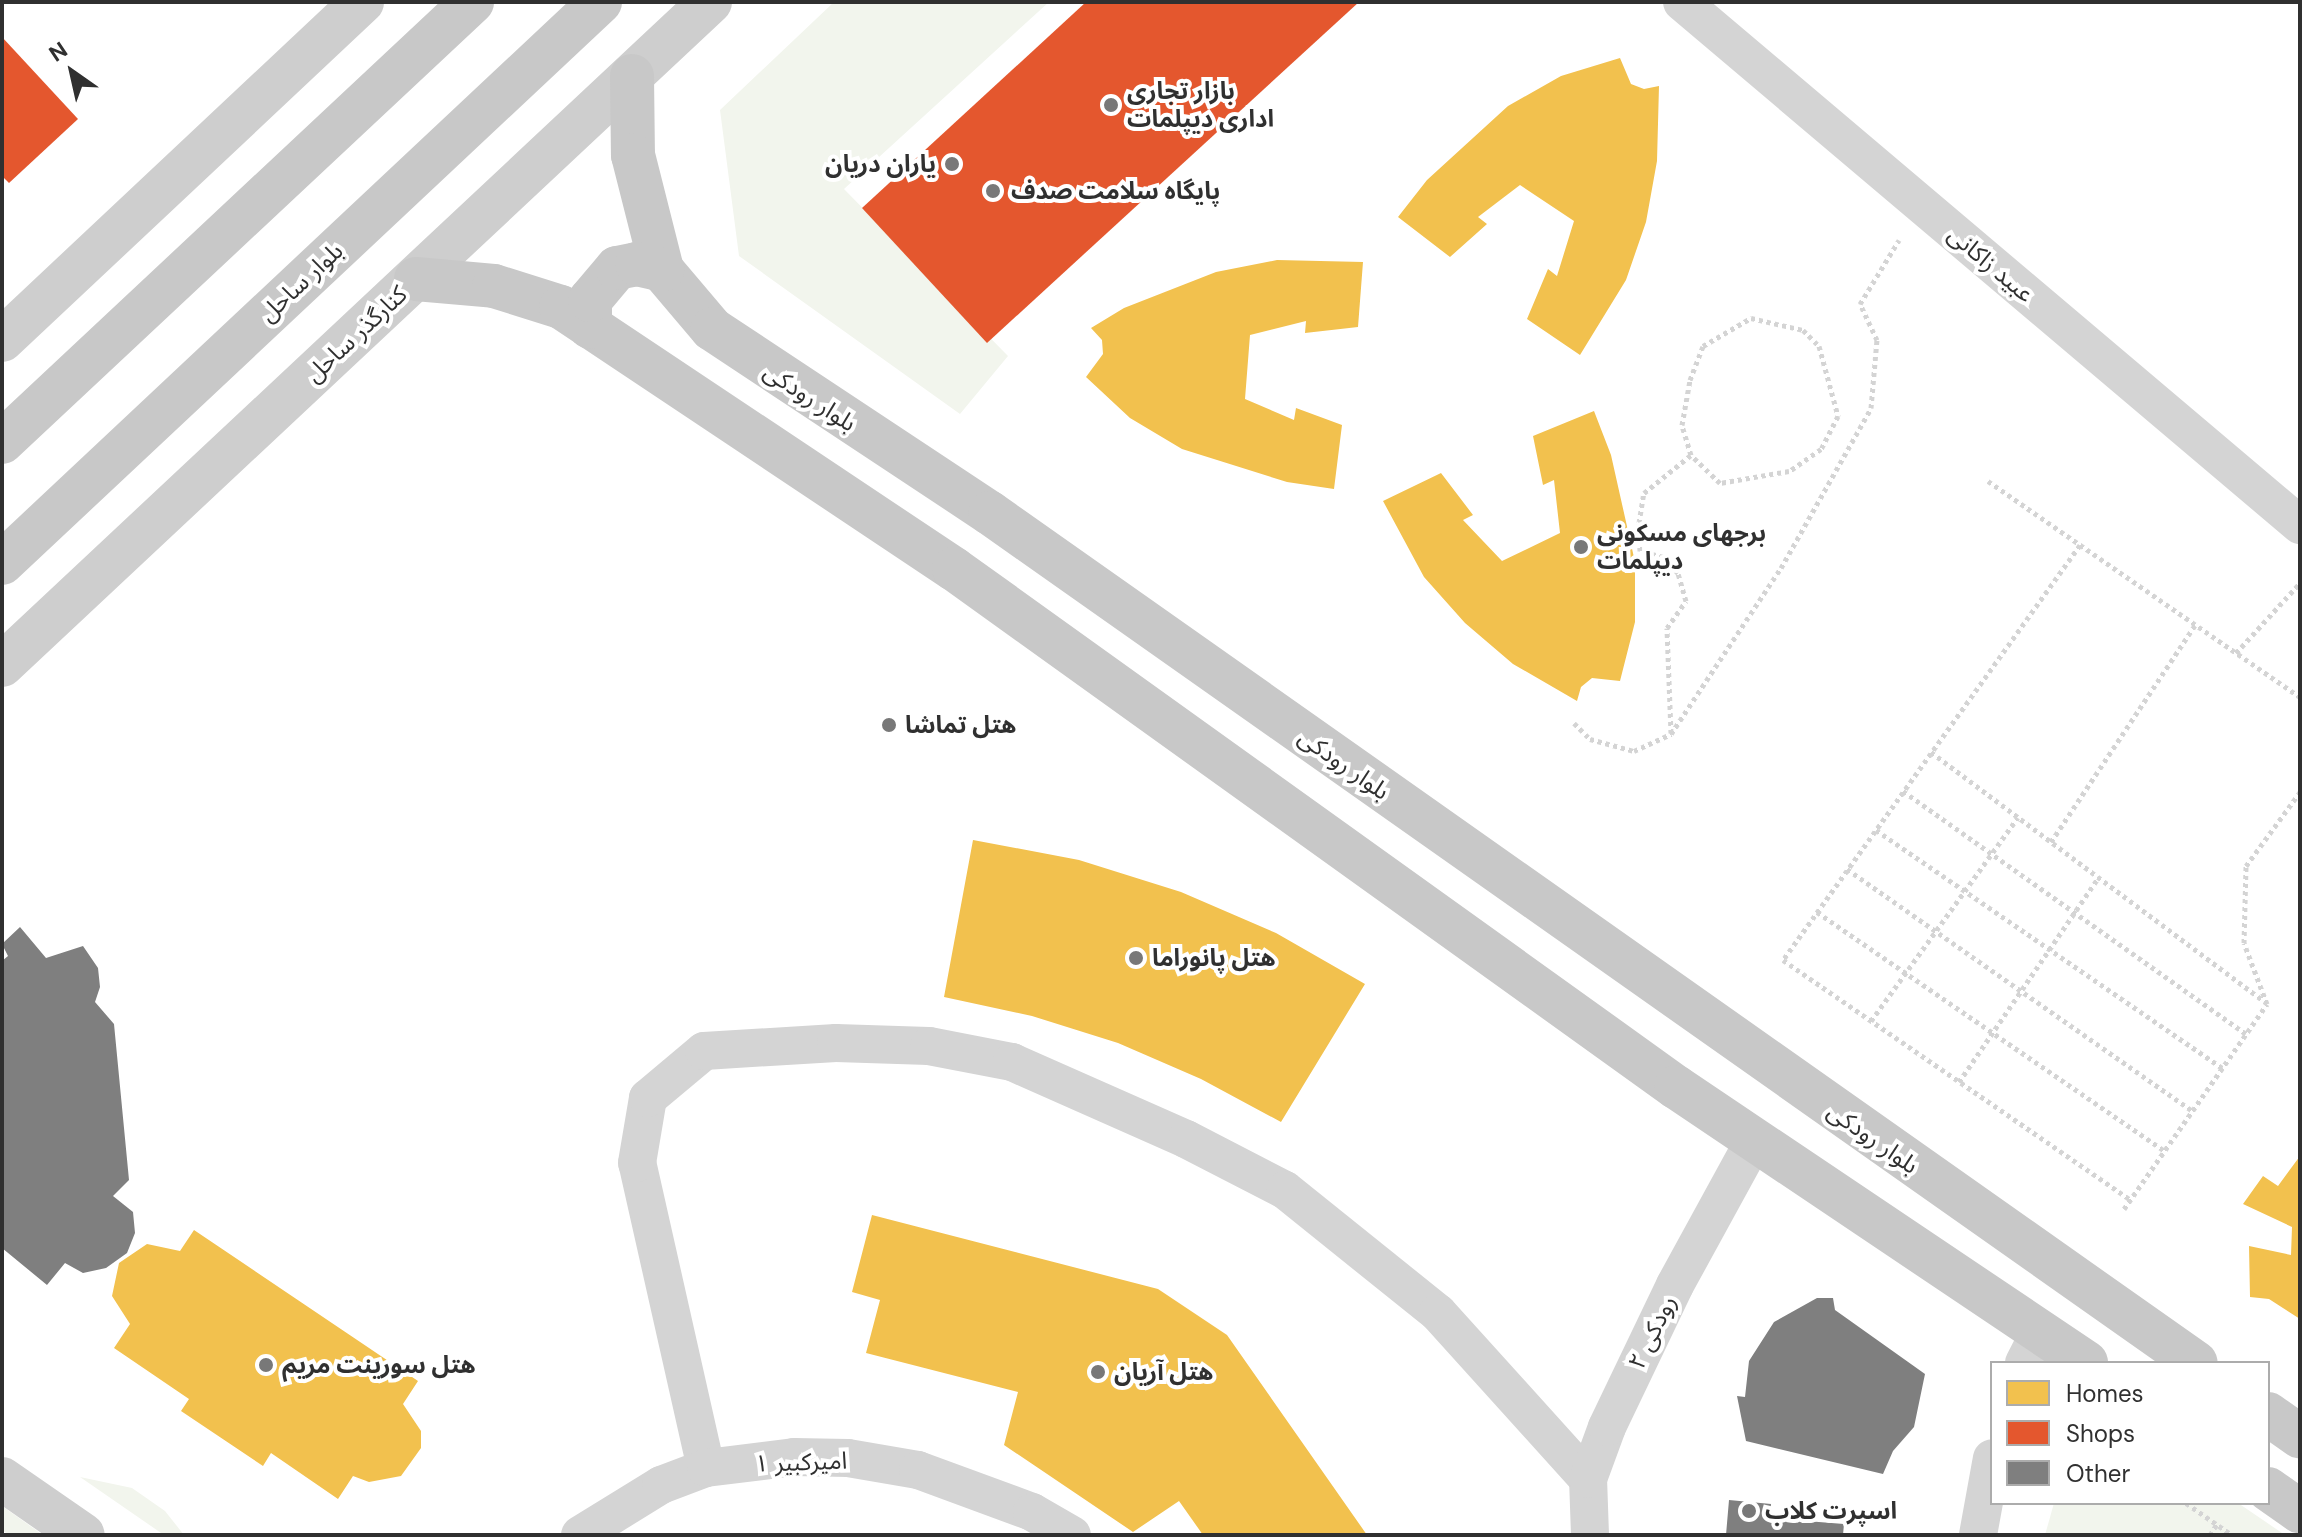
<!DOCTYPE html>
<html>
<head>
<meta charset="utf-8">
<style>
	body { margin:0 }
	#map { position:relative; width:2302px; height:1537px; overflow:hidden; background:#fff; font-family:"DM Sans","Noto Sans Arabic",sans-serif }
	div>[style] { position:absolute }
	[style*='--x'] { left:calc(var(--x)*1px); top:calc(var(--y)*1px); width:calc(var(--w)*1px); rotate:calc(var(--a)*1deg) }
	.green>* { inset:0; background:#f2f5ed }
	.homes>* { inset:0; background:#f2c14e }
	.shops>* { inset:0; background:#e4572e }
	.building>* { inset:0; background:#7f7f7f }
	.path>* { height:5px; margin-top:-2.5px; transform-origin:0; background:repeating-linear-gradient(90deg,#d4d4d4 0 4px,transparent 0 8px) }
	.street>* { height:38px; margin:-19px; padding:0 19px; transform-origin:19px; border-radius:19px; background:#d4d4d4 }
	.secondary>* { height:44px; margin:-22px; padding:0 22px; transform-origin:22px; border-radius:22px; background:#cecece }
	.primary>* { height:44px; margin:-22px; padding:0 22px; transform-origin:22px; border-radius:22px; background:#c8c8c8 }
	.dots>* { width:22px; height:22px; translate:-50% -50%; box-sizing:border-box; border:4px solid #fff; border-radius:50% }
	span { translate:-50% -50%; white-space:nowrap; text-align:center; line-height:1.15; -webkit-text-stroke:8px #fff; paint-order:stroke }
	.poi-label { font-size:24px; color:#303030; font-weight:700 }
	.left { translate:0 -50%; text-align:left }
	.right { translate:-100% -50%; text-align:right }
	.street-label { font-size:24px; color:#303030 }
	.frame { position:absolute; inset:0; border:4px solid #303030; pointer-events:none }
	.legend { position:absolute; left:1990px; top:1361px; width:280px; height:144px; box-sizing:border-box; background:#fff; border:2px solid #acacac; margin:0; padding:10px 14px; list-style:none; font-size:24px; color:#303030 }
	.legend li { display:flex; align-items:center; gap:16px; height:40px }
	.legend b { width:40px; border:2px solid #acacac }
	.north { position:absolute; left:32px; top:32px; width:80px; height:80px; -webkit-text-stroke:6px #fff; paint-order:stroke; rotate:326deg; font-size:22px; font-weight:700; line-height:32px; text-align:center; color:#303030 }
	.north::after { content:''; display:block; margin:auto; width:28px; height:36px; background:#303030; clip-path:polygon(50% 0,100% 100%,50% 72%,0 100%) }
</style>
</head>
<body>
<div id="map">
	<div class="green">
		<i style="clip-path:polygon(834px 2px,1049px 2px,844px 189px,1008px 356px,960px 414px,739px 256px,720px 110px)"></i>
		<i style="clip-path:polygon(80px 1477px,132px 1488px,165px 1511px,184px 1535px,164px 1535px)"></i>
		<i style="clip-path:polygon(2054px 1503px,2238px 1503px,2285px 1535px,2045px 1535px)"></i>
		<i style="clip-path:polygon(2px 1506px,43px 1535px,9px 1535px,2px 1530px)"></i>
	</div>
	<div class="homes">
		<i style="clip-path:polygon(1620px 58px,1631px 84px,1644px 89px,1659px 86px,1657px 161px,1646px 222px,1626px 280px,1580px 355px,1527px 319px,1548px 269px,1557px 276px,1574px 221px,1520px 185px,1478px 217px,1487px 224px,1450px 257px,1398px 217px,1427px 180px,1508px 106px,1561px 76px)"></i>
		<i style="clip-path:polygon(1277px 260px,1363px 262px,1358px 327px,1305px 333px,1306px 321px,1250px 335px,1245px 399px,1294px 420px,1296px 408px,1342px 425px,1334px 489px,1287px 482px,1182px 449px,1130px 418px,1086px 377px,1103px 354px,1102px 340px,1091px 328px,1124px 308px,1216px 272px)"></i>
		<i style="clip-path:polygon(1594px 411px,1611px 455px,1635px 562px,1635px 622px,1620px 681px,1592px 678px,1581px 687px,1577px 701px,1513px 664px,1465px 623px,1424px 577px,1383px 501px,1441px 473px,1473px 515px,1463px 520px,1502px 561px,1560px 533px,1554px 480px,1543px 485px,1533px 436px)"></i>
		<i style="clip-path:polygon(973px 840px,1079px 860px,1181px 892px,1276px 933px,1365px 984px,1281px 1122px,1201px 1079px,1118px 1043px,1032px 1016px,944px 997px)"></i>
		<i style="clip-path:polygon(2300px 1156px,2300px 1319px,2269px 1299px,2250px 1297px,2249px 1246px,2291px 1255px,2292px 1227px,2243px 1204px,2263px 1176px,2278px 1186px)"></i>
		<i style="clip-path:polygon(872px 1215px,1158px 1289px,1227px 1335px,1367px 1535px,1203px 1535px,1179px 1501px,1133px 1532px,1004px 1445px,1018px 1392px,866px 1353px,880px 1300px,852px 1292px)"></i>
		<i style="clip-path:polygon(194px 1230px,418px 1381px,403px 1404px,421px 1431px,421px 1448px,401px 1476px,369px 1482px,353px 1476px,338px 1499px,271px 1453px,263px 1466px,181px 1411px,189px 1399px,114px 1348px,130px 1324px,112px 1296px,119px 1263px,147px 1244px,180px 1251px)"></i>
	</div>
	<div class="shops">
		<i style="clip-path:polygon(1086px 2px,1359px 2px,987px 343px,862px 208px)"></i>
		<i style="clip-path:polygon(2px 37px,78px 119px,9px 183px,2px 176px)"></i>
	</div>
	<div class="building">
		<i style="clip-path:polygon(20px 927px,46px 958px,83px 946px,98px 968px,100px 987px,95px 1002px,114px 1024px,129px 1180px,113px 1196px,133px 1212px,135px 1233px,127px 1253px,106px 1268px,83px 1273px,65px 1263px,47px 1285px,2px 1248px,2px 961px,8px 956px,2px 944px)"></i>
		<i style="clip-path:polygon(1817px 1298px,1833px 1298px,1835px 1310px,1925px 1374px,1914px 1427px,1893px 1451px,1883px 1474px,1746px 1441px,1737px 1396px,1745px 1397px,1749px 1361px,1774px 1322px)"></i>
		<i style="clip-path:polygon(1729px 1500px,1771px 1504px,1770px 1518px,1844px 1524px,1843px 1535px,1726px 1535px)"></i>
	</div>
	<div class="path">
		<i style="--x:1751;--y:318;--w:53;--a:13"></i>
		<i style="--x:1803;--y:330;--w:23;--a:45"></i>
		<i style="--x:1819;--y:346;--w:73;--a:74.8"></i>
		<i style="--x:1838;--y:416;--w:37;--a:117"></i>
		<i style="--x:1821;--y:449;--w:39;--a:145"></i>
		<i style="--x:1789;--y:471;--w:70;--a:170.1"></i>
		<i style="--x:1720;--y:483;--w:40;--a:-136"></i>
		<i style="--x:1691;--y:455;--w:31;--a:-107"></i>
		<i style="--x:1682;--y:425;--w:46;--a:-79.9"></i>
		<i style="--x:1690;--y:380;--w:36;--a:-69"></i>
		<i style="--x:1703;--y:346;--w:56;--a:-30.3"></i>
		<i style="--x:1988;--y:481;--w:379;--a:34.7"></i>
		<i style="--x:2080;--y:545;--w:510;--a:125.59"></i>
		<i style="--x:1783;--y:960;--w:423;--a:34.6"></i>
		<i style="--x:2236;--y:653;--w:95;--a:-47.6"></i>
		<i style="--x:1574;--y:723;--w:23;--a:45"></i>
		<i style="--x:1590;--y:739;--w:46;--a:15.3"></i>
		<i style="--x:1634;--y:751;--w:41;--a:-24.7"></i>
		<i style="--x:1671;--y:734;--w:199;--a:-56.5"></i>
		<i style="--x:1781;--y:568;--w:184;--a:-60.6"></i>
		<i style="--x:1871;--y:408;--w:68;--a:-85"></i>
		<i style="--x:1877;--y:340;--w:40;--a:-115"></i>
		<i style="--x:1860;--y:304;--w:75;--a:-58.6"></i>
		<i style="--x:1671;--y:733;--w:105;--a:-92.2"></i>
		<i style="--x:1667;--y:628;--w:33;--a:-55"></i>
		<i style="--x:1686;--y:601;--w:29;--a:-106"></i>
		<i style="--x:1678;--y:573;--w:22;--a:-133"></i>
		<i style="--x:1663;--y:557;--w:24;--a:-165"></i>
		<i style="--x:1640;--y:551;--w:28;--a:-92"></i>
		<i style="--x:1639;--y:523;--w:30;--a:-81"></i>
		<i style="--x:1644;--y:493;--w:60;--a:-39"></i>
		<i style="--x:1931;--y:752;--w:419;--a:36.8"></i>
		<i style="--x:1903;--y:791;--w:420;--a:35.3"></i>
		<i style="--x:1876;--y:830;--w:420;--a:34.5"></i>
		<i style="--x:2051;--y:842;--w:260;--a:-56.4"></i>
		<i style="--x:1847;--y:869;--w:421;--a:35"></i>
		<i style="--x:1817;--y:912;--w:422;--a:34.5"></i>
		<i style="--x:1871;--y:1021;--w:251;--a:-54.2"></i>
		<i style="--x:1959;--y:1082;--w:248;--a:-55.7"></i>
		<i style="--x:2124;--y:1209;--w:250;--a:-55.1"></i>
		<i style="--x:2267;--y:1004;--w:65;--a:-110.7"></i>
		<i style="--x:2244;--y:943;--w:77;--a:-88.5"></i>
		<i style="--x:2246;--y:866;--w:92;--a:-53.9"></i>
		<i style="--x:2186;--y:1503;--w:56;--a:34.8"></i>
		<i style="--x:2210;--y:1535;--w:13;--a:-58"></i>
	</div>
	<div class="street">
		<i style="--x:1682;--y:2;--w:810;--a:40.24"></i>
		<i style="--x:2024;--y:1363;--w:36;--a:-63"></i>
		<i style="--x:706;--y:1468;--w:313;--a:-102.7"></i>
		<i style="--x:637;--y:1163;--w:66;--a:-80.4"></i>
		<i style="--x:648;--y:1098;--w:73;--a:-40"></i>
		<i style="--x:704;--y:1051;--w:132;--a:-3.5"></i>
		<i style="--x:836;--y:1043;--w:93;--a:1.8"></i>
		<i style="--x:929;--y:1046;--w:85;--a:10.9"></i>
		<i style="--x:1012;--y:1062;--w:190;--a:23.9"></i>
		<i style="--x:1186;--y:1139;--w:111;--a:27.3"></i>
		<i style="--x:1285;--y:1190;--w:196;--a:38.8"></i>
		<i style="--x:1438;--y:1313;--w:224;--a:47.9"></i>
		<i style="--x:580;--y:1535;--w:95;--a:-31.7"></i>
		<i style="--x:661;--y:1485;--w:48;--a:-20.7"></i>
		<i style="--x:706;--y:1468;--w:89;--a:-7.1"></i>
		<i style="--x:794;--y:1457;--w:54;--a:1.1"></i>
		<i style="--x:848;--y:1458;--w:71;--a:9.7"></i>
		<i style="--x:918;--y:1470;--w:121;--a:20.2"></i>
		<i style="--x:1032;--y:1512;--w:46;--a:29.9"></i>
		<i style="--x:1590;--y:1535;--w:56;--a:-92"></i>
		<i style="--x:1588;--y:1479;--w:55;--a:-69.9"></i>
		<i style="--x:1607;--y:1427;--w:157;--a:-64.4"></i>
		<i style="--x:1675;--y:1285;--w:164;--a:-61.3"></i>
		<i style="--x:1978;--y:1535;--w:78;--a:-79.7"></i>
	</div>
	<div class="secondary">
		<i style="--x:2;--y:340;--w:494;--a:-43.2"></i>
		<i style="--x:2;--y:665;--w:970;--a:-43.12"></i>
		<i style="--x:2;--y:1479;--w:98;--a:34.7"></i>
	</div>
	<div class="primary">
		<i style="--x:632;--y:76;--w:79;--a:89.3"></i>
		<i style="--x:633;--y:155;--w:119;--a:75.8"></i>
		<i style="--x:662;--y:270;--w:77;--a:49.7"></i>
		<i style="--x:712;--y:329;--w:333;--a:33.5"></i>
		<i style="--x:990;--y:513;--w:1475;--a:35.18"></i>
		<i style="--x:416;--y:279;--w:78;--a:5.1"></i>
		<i style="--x:494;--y:286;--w:70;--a:17.4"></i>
		<i style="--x:561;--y:307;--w:472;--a:33.7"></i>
		<i style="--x:954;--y:569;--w:889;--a:35.66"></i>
		<i style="--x:1676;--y:1087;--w:494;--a:33.9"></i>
		<i style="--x:590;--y:327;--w:27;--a:-90"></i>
		<i style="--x:590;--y:300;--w:42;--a:-49.8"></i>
		<i style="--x:617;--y:268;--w:20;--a:-11"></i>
		<i style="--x:637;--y:264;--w:26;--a:13"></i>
		<i style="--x:2;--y:442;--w:644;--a:-43.11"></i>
		<i style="--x:2;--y:563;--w:820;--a:-43.17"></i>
		<i style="--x:2268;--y:1414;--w:39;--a:35"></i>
		<i style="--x:2268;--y:1489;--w:39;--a:35"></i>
	</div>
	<div class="dots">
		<i style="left:1111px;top:105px;background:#787878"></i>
		<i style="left:952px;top:164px;background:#787878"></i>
		<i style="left:993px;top:191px;background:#787878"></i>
		<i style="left:1581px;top:547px;background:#787878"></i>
		<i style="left:889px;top:725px;background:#787878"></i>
		<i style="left:1136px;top:958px;background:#787878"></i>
		<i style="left:266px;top:1365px;background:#787878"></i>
		<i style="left:1098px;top:1372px;background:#787878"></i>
		<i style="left:1749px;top:1511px;background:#787878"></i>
	</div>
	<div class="poi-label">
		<span class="left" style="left:1127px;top:105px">بازار تجاری<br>اداری دیپلمات</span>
		<span class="right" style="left:936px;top:164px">یاران دریان</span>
		<span class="left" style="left:1011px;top:191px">پایگاه سلامت صدف</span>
		<span class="left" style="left:1597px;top:547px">برجهای مسکونی<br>دیپلمات</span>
		<span class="left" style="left:905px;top:725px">هتل تماشا</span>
		<span class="left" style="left:1152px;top:958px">هتل پانوراما</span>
		<span class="left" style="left:282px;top:1365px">هتل سورینت مريم</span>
		<span class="left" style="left:1114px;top:1372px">هتل آریان</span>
		<span class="left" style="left:1765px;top:1511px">اسپرت کلاب</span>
	</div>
	<div class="street-label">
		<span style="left:1991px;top:264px;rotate:40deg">عبید زاکانی</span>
		<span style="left:301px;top:282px;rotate:-43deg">بلوار ساحل</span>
		<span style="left:356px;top:334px;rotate:-43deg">کنارگذر ساحل</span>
		<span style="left:810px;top:397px;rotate:33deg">بلوار رودکی</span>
		<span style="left:1344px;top:764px;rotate:35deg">بلوار رودکی</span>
		<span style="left:1873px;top:1138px;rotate:35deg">بلوار رودکی</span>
		<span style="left:1652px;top:1332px;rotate:-64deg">رودکی ۲</span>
		<span style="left:801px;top:1462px;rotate:-2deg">امیرکبیر ۱</span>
	</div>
	<div class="frame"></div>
	<ul class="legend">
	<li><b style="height:22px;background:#f2c14e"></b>Homes</li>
	<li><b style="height:22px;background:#e4572e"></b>Shops</li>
	<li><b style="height:22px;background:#7f7f7f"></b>Other</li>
	</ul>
	<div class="north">N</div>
</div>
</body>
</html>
